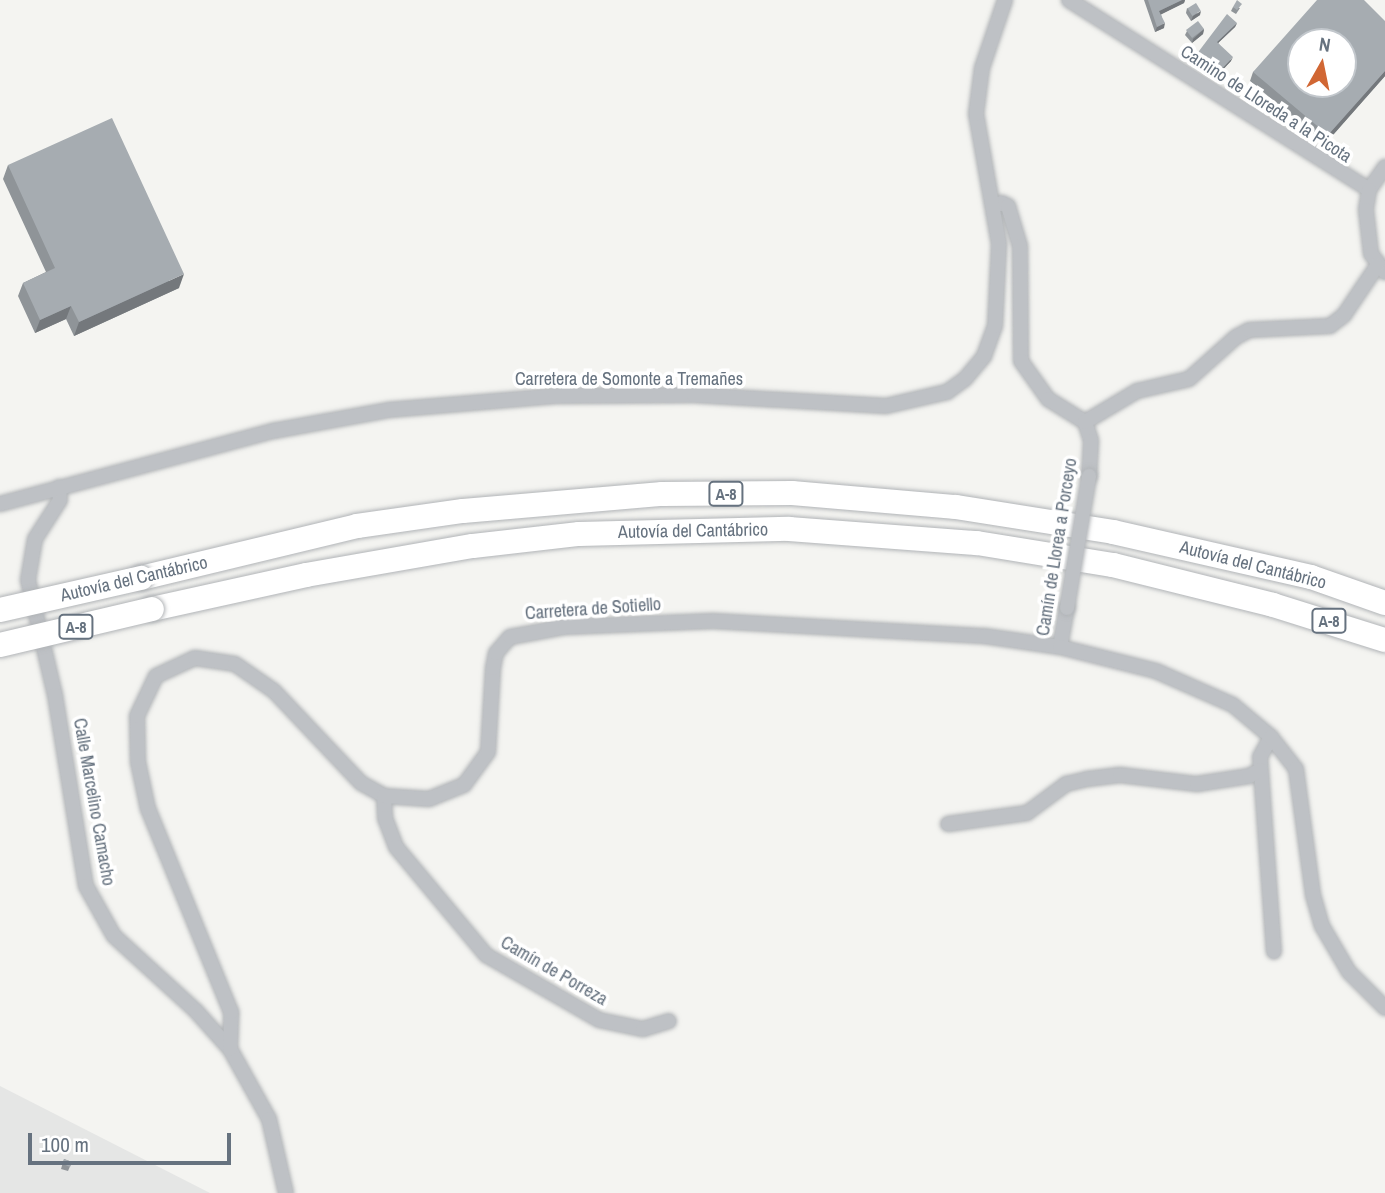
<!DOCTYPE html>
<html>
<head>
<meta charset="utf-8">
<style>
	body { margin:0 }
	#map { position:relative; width:1385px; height:1193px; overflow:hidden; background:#f4f4f1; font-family:"Archivo Narrow",sans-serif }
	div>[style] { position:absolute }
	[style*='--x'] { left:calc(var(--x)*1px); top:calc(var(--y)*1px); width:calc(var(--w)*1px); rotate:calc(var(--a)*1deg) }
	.built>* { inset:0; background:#e5e6e5 }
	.roads { filter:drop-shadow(0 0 2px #b1b4b7) drop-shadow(0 0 2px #b1b4b7) }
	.street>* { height:14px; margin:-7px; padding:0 7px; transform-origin:7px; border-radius:7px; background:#bec1c5 }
	.highway>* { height:24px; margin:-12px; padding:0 12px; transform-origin:12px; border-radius:12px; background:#fff }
	.bridges { filter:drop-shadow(0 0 2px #b1b4b7) drop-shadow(0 0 2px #b1b4b7) }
	.street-bridge>* { height:14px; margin:-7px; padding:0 7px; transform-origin:7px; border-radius:7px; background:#bec1c5 }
	.highway-bridge>* { height:24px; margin:-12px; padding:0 12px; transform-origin:12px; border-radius:12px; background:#fff }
	.wall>* { inset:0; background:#8f9498 }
	.shaded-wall>* { inset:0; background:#74787c }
	.building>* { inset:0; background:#a6acb1; transform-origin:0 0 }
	span { translate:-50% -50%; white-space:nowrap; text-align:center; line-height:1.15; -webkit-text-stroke:7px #fff; paint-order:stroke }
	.shield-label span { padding:2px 5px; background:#fff; border:2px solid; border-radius:5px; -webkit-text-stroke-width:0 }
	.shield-label { font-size:16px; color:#66727f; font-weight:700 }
	.street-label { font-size:18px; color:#66727f }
	.north { position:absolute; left:1287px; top:28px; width:70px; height:70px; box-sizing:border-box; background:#fff; border:2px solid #c2c7cc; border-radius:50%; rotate:9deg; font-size:19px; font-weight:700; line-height:28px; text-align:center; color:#66727f }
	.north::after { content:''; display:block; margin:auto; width:24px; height:32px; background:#d16734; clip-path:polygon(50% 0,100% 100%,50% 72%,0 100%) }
	.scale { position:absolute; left:28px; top:1133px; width:203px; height:32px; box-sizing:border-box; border:4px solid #66727f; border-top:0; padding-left:9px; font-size:21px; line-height:24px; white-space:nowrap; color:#66727f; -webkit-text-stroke:5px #fff; paint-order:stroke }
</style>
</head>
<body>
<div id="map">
	<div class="built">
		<div style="clip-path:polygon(0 1086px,210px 1193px,0 1193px)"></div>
	</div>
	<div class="roads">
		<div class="street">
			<div style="--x:1069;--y:0;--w:355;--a:32.3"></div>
			<div style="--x:1385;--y:167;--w:28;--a:125"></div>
			<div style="--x:1369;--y:190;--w:20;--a:99"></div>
			<div style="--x:1366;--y:210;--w:44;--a:83.5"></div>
			<div style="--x:1371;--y:254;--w:23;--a:52"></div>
			<div style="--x:993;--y:206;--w:9;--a:-18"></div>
			<div style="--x:1002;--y:203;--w:7;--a:27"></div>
			<div style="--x:1008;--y:206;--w:42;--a:73.3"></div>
			<div style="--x:1020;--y:246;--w:115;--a:89.5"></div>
			<div style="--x:1021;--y:361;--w:47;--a:54.6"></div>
			<div style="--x:1048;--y:399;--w:44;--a:31.9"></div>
			<div style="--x:1085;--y:422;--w:20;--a:72"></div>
			<div style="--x:1091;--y:441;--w:35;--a:93"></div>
			<div style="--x:1085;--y:422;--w:61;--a:-30.8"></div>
			<div style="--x:1137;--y:391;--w:53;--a:-13"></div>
			<div style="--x:1189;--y:379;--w:63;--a:-41.8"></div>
			<div style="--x:1236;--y:337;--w:15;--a:-28"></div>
			<div style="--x:1249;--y:330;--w:81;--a:-2.8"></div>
			<div style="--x:1330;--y:326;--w:18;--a:-38"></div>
			<div style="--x:1344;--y:315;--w:59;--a:-56"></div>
			<div style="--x:59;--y:487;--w:13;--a:86"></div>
			<div style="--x:60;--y:500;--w:46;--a:122.7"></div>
			<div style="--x:35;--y:539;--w:42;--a:99.7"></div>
			<div style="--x:28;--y:580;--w:118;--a:76.8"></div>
			<div style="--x:55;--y:695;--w:193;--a:80.8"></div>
			<div style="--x:86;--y:886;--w:57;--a:60.8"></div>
			<div style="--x:114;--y:936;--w:111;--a:42.4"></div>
			<div style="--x:196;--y:1011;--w:51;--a:48.2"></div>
			<div style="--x:230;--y:1049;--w:80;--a:60.9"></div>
			<div style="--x:269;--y:1119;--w:76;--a:77.1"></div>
			<div style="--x:0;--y:504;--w:283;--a:-15"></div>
			<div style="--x:273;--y:431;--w:117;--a:-10.3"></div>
			<div style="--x:388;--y:410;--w:168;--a:-4.8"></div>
			<div style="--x:555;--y:396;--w:139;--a:-0.4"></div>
			<div style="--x:694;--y:395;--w:192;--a:3.3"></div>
			<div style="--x:886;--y:406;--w:63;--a:-12.9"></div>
			<div style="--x:947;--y:392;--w:22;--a:-36"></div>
			<div style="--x:965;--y:379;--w:30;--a:-50"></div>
			<div style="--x:984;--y:356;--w:32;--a:-70"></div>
			<div style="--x:995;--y:326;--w:82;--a:-87.2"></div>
			<div style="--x:999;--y:244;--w:132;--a:-100"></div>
			<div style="--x:976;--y:114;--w:46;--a:-82.6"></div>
			<div style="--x:982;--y:68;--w:72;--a:-71.3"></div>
			<div style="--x:1060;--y:647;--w:40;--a:-80"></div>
			<div style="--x:1271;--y:737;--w:23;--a:119"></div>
			<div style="--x:1260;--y:757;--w:195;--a:85.9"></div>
			<div style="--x:384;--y:796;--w:22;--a:87"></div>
			<div style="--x:385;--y:818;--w:31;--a:69"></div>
			<div style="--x:396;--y:847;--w:141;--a:50.2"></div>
			<div style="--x:486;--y:955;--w:130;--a:29.9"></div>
			<div style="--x:599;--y:1020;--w:45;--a:11.6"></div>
			<div style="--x:643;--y:1029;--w:27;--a:-17"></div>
			<div style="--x:948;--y:824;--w:80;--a:-7.9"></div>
			<div style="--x:1027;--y:813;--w:49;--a:-36.6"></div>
			<div style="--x:1066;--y:784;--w:22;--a:-13"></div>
			<div style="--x:1087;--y:779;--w:33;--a:-7"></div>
			<div style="--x:1120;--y:775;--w:78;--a:6.7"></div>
			<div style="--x:1197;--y:784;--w:53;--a:-8.7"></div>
			<div style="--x:1249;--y:776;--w:13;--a:-27"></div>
			<div style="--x:230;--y:1049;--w:37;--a:-88"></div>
			<div style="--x:231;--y:1012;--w:219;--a:-112.2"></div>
			<div style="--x:148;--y:809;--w:48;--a:-102"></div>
			<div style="--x:138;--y:762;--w:46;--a:-91.2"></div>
			<div style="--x:137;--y:716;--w:44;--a:-64.6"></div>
			<div style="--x:156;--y:676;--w:43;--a:-24.8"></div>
			<div style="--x:195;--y:658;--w:40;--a:8.5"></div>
			<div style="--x:235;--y:664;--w:47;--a:34.7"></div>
			<div style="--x:274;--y:691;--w:127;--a:46.6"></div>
			<div style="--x:361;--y:783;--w:26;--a:29"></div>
			<div style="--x:384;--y:796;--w:45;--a:3.8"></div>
			<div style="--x:429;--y:799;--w:38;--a:-22"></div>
			<div style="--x:464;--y:785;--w:41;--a:-54"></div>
			<div style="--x:488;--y:752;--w:84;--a:-86.6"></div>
			<div style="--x:493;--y:668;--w:15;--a:-79"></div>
			<div style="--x:496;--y:653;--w:21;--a:-49"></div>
			<div style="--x:510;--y:637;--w:56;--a:-10.3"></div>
			<div style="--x:565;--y:627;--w:148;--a:-2.3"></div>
			<div style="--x:713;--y:621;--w:271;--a:3.2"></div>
			<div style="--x:984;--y:636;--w:77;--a:8.2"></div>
			<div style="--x:1060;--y:647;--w:99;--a:14"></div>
			<div style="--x:1156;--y:671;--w:84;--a:23.8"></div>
			<div style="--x:1233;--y:705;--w:50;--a:40.1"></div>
			<div style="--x:1271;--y:737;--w:41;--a:52"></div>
			<div style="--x:1296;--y:769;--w:127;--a:82.3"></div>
			<div style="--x:1313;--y:895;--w:32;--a:74"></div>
			<div style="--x:1322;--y:926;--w:53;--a:59.6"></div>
			<div style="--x:1349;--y:972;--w:51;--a:45"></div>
		</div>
		<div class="highway">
			<div style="--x:141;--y:578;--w:222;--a:-13.5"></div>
			<div style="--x:357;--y:526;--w:107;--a:-8.1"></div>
			<div style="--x:463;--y:511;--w:200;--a:-4.9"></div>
			<div style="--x:662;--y:494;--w:130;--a:-0.4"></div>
			<div style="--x:792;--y:493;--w:165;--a:4.9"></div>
			<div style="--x:956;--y:507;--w:159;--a:9"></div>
			<div style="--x:1113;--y:532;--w:203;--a:12.8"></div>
			<div style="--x:1311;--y:577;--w:78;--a:19.4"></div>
			<div style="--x:152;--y:609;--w:158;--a:-12.4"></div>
			<div style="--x:306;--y:575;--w:169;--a:-9.9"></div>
			<div style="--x:473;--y:546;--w:107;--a:-6.5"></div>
			<div style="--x:579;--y:534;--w:210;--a:-1.4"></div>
			<div style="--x:789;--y:529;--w:189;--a:4.3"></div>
			<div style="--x:977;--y:543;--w:138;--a:9.2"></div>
			<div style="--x:1113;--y:565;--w:165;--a:14"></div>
			<div style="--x:1273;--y:605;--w:117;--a:17.4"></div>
		</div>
	</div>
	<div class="bridges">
		<div class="street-bridge">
			<div style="--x:1067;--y:608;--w:134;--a:-80.5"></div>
		</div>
		<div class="highway-bridge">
			<div style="--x:0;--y:610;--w:145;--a:-12.8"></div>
			<div style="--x:0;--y:645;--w:156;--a:-13.3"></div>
		</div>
	</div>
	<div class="wall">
		<div style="clip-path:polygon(1144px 0,1185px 0,1184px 3px,1161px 14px,1164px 28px,1155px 32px)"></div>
		<div style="clip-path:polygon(1233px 7px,1240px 8px,1236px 14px,1231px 11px)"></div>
		<div style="clip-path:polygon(1187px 8px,1200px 15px,1191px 21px,1186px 13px)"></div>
		<div style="clip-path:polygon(1385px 21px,1385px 76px,1325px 144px,1250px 81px,1253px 72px)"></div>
		<div style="clip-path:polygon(1237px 23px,1235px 27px,1218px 43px,1231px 61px,1215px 78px,1194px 59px,1196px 55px)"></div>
		<div style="clip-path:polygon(1204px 29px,1203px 34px,1192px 43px,1185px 35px,1187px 31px)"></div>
		<div style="clip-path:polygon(8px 165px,179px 288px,74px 336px,66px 319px,35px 333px,18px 296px,23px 283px,46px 272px,3px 179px)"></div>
		<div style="clip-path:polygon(64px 1159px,72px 1162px,68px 1171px,61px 1169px)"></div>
	</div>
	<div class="shaded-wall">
		<div style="clip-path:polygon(1182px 0,1185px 0,1184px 3px,1158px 16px,1159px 11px)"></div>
		<div style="clip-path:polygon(1201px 11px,1200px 15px,1191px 21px,1193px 16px)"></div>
		<div style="clip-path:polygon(1165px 23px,1164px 28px,1155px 32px,1157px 27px)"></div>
		<div style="clip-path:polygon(1237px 23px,1235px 27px,1215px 46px,1217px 42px)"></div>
		<div style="clip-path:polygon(1204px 29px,1203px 34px,1192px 43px,1193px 39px)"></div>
		<div style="clip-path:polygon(1233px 57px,1231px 61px,1215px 78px,1217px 74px)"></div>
		<div style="clip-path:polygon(1385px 71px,1385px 76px,1325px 144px,1328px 135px)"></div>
		<div style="clip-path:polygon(184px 274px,179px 288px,74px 336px,79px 322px)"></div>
		<div style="clip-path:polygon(71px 306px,66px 319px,35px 333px,40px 320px)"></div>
	</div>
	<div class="building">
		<div style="clip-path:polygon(1148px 0,1182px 0,1159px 11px,1165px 23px,1157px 27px)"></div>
		<div style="clip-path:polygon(1237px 0,1242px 4px,1237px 10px,1233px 7px)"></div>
		<div style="clip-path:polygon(evenodd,1317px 0,1364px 0,1385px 21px,1385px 71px,1328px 135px,1253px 72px,1317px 0,1301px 42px,1343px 42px,1343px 84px,1301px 84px,1301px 42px)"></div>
		<div style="left:1196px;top:3px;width:9px;height:10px;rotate:58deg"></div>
		<div style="clip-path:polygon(1227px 14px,1237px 23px,1217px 42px,1233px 57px,1217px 74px,1196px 55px)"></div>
		<div style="left:1198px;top:21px;width:10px;height:15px;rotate:53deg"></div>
		<div style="clip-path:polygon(112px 118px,184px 274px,79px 322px,71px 306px,40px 320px,23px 283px,55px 268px,8px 165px)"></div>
		<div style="clip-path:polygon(64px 1159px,72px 1162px,70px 1167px,63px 1164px)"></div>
	</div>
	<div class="shield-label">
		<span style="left:726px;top:494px">A-8</span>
		<span style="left:1329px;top:621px">A-8</span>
		<span style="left:76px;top:627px">A-8</span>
	</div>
	<div class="street-label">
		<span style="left:1266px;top:104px;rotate:33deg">Camino de Lloreda a la Picota</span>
		<span style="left:629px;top:379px">Carretera de Somonte a Tremañes</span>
		<span style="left:693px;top:531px;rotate:-1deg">Autovía del Cantábrico</span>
		<span style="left:1057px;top:547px;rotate:-81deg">Camín de Llorea a Porceyo</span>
		<span style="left:1253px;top:565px;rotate:14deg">Autovía del Cantábrico</span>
		<span style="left:134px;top:579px;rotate:-13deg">Autovía del Cantábrico</span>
		<span style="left:593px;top:609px;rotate:-4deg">Carretera de Sotiello</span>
		<span style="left:94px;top:802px;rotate:80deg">Calle Marcelino Camacho</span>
		<span style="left:554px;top:971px;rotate:30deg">Camín de Porreza</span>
	</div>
	<div class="north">N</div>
	<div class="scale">100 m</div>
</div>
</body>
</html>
